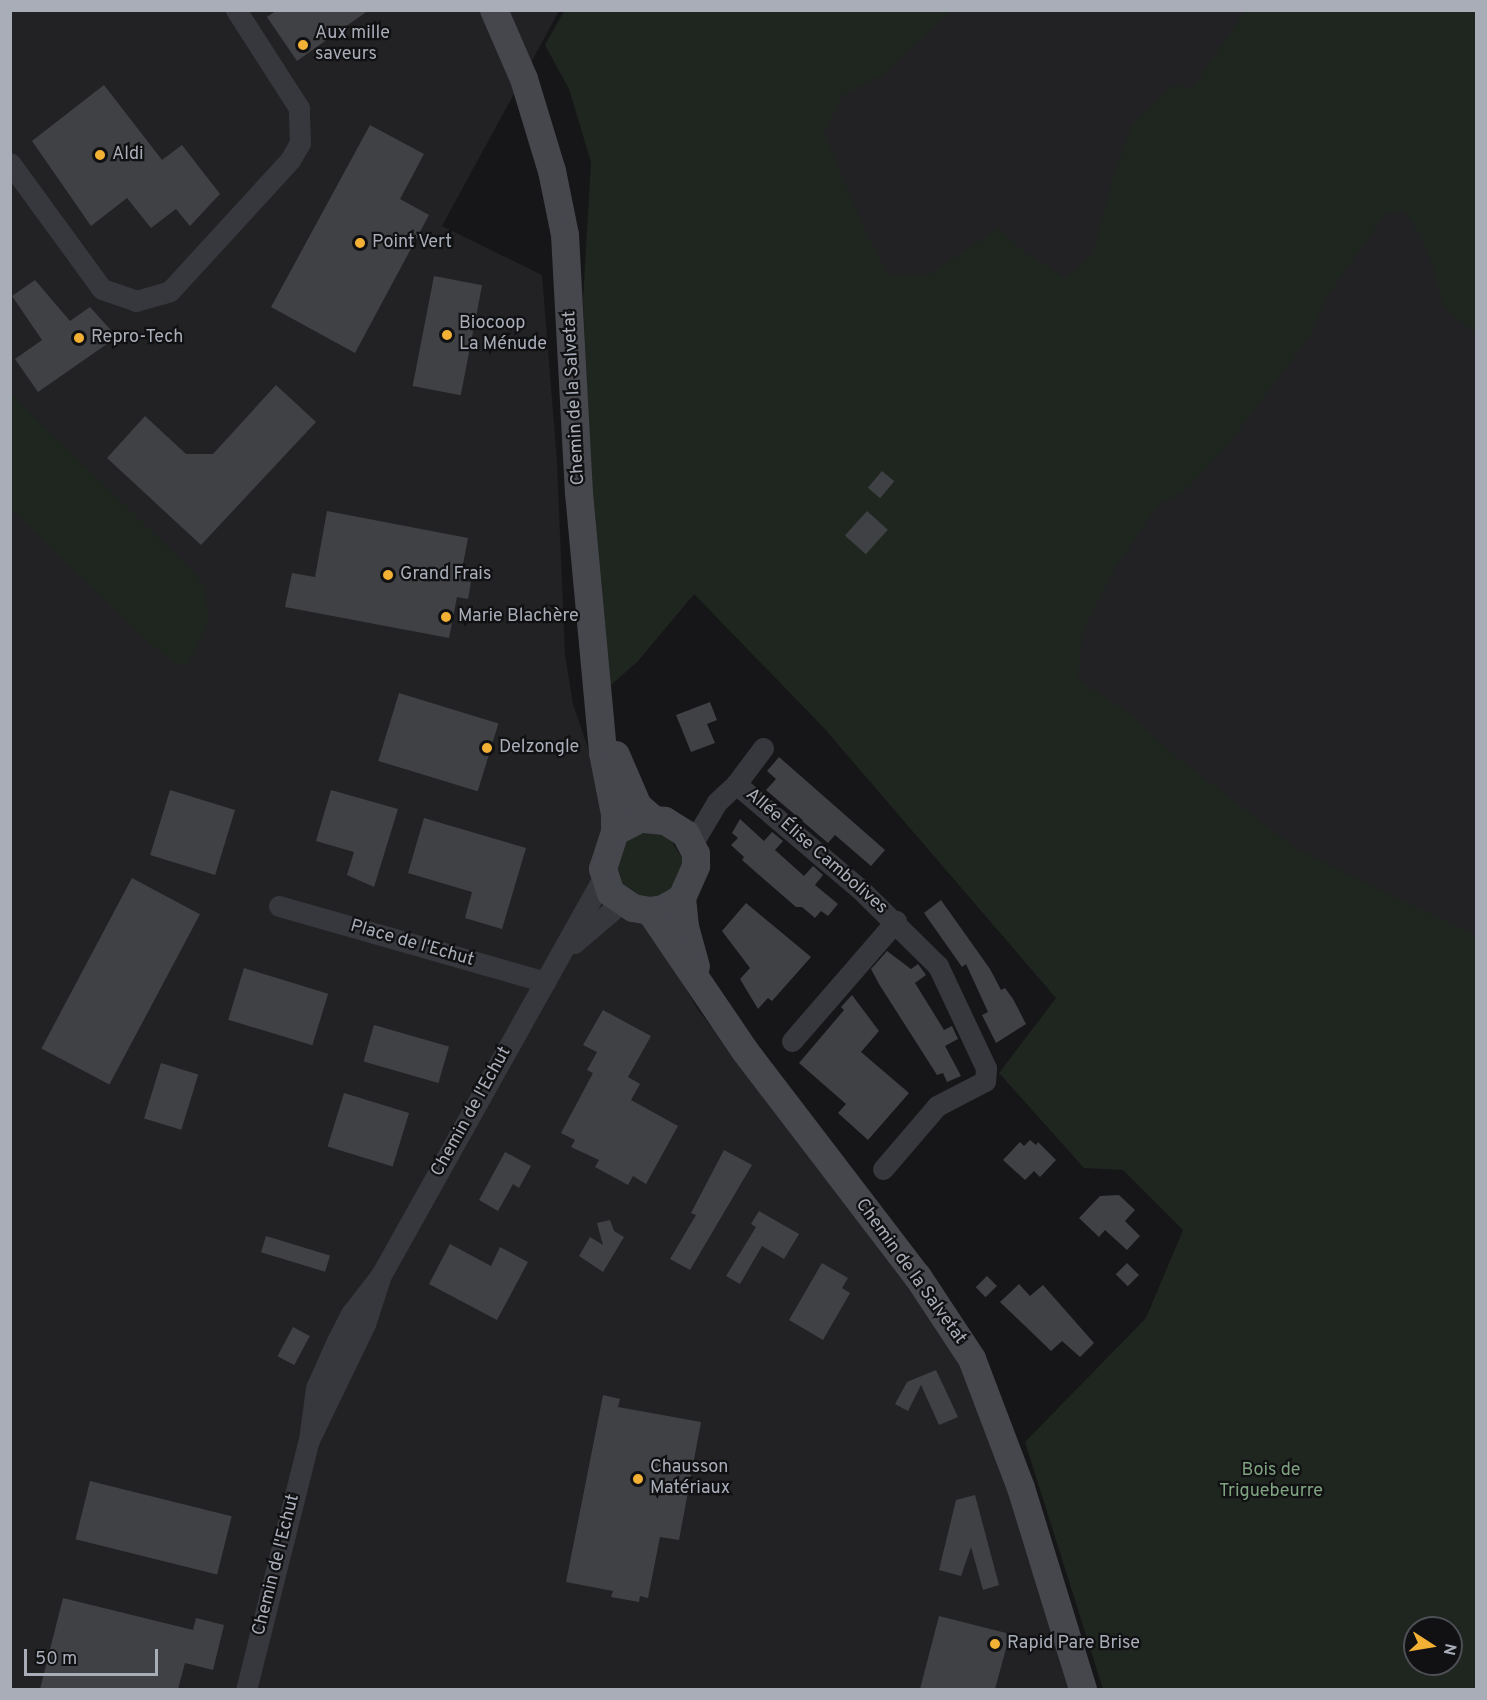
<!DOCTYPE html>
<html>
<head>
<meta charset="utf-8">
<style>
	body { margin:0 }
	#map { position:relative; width:1487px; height:1700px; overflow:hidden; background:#161618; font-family:Overpass,sans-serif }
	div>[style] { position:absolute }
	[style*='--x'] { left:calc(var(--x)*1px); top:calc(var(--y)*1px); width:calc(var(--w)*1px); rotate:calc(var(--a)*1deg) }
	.built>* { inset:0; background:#222225 }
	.green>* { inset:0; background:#1e261f }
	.building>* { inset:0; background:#404145; transform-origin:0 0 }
	.street>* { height:21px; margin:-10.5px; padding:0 10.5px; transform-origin:10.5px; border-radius:10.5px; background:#37383d }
	.secondary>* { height:28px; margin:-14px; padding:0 14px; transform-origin:14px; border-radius:14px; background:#45474d }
	.dots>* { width:16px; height:16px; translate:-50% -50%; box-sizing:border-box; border:3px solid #111113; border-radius:50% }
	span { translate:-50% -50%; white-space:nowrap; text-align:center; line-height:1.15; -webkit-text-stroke:4.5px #111113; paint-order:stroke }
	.poi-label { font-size:18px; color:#a8adb8 }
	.left { translate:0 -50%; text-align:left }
	.street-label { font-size:18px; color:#a8adb8 }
	.park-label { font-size:18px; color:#7fa381 }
	.frame { position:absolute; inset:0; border:12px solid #a8adb8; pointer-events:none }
	.north { position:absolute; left:1403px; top:1616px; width:60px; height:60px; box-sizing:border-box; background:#111113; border:2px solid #4d4f55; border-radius:50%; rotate:102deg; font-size:16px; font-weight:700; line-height:24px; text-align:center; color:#a8adb8 }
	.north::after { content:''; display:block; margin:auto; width:21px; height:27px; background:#f2b134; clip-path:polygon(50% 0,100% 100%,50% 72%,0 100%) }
	.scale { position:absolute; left:24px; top:1649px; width:134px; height:27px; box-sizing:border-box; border:3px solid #a8adb8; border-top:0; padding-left:8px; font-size:18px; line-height:21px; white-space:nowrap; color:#a8adb8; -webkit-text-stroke:4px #111113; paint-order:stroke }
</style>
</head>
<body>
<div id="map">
	<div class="built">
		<div style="clip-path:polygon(11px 11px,559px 11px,442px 226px,542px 275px,557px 462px,565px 655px,573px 704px,647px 922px,698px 1010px,894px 1254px,964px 1366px,1000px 1456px,1068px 1689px,11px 1690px)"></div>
		<div style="clip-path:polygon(679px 11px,1476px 11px,1476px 1089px,1293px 1033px,876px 378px,637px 662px,617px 535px)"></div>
	</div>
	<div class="green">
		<div style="clip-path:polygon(evenodd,564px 11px,951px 11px,881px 76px,842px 96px,824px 133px,867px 235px,889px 275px,927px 276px,999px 228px,1024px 252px,1066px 278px,1092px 256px,1114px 175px,1133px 123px,1174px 85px,1193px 88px,1245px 11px,1476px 11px,1476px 334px,1443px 307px,1433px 266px,1419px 233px,1404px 212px,1385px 214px,1325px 300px,1311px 335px,1224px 450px,1184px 492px,1158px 505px,1114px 570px,1082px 633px,1078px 680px,1130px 714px,1179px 759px,1297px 849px,1476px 936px,1476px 1689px,1103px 1689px,1025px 1442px,1146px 1318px,1183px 1230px,1123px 1170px,1084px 1168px,999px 1073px,1056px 998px,823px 727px,694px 594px,637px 662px,610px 686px,593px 520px,583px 300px,591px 162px,569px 89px,545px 45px,564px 11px,1415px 1628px,1451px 1628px,1451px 1664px,1415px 1664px,1415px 1628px)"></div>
		<div style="clip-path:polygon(11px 393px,195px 574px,205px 588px,209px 622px,188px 664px,176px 665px,145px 639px,11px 509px)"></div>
		<div style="clip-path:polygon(653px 831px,669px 837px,687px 866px,664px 899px,633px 897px,618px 880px,617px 855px,631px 837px)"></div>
	</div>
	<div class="building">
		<div style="clip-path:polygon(277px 10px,369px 10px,297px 61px,267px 17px)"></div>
		<div style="clip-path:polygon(104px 85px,162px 160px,182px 145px,220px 194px,190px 226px,176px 209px,151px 228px,127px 198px,91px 226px,32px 141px)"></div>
		<div style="clip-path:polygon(370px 125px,424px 154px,400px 199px,429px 215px,355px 353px,271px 307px)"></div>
		<div style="left:434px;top:276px;width:49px;height:112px;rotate:11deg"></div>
		<div style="clip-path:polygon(35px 280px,70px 321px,90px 307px,117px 337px,38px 392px,15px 359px,42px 340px,12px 296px)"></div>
		<div style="clip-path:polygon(276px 385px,316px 422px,201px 545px,107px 458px,145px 416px,186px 454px,213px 454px)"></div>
		<div style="left:882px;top:471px;width:16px;height:22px;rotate:40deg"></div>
		<div style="clip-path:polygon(327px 511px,468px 538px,460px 580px,471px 582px,468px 599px,457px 597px,449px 638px,285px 607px,292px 573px,315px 577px)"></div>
		<div style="left:867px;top:511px;width:28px;height:33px;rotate:42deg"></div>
		<div style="left:399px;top:693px;width:104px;height:71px;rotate:17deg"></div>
		<div style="clip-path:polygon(710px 702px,717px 720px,707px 724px,715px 743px,691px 752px,676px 715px)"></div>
		<div style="clip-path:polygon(779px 757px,885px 850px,871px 866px,835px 835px,828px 843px,766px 790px,776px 779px,767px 771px)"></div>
		<div style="left:170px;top:790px;width:68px;height:68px;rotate:17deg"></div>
		<div style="clip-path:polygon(331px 790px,398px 809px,374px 887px,347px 875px,354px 852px,316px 841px)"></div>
		<div style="clip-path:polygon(424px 818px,526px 848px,502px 929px,465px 918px,472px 892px,408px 873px)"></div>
		<div style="clip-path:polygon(740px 819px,764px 841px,772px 832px,783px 841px,775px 850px,804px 876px,813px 866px,823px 875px,815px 885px,838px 904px,828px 916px,821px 911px,815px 918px,802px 907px,796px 907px,742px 860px,744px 857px,731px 845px,738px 838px,732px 833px)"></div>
		<div style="left:132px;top:878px;width:77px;height:193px;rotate:28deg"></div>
		<div style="clip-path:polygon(941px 900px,990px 969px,1001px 990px,1005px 988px,1013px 999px,1026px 1024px,996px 1043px,982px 1015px,988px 1012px,966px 964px,962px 967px,924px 913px)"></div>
		<div style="clip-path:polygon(746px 903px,811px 957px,772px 1001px,768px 998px,758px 1009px,740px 979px,750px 968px,722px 931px)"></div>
		<div style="clip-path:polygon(887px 951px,911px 969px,918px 964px,926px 975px,915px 983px,944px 1030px,952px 1026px,958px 1039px,945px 1046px,961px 1076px,947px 1082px,943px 1073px,937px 1075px,879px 984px,871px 969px)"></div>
		<div style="left:244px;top:968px;width:88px;height:54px;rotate:17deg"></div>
		<div style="clip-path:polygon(852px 995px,879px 1031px,861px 1052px,909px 1093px,868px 1140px,838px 1113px,846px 1104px,799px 1063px,844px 1010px,841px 1007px)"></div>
		<div style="clip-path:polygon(603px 1010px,651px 1036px,628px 1077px,640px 1084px,631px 1100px,678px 1126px,646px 1184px,633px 1176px,628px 1185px,595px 1167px,599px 1160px,571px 1147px,575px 1140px,561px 1133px,593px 1073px,587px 1070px,597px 1052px,583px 1045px)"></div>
		<div style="left:374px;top:1025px;width:78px;height:38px;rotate:16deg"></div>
		<div style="left:161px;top:1063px;width:39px;height:58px;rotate:17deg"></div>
		<div style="left:344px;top:1093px;width:68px;height:56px;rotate:17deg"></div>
		<div style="clip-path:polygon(1030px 1140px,1036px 1145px,1038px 1142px,1056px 1160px,1040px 1177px,1034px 1171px,1025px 1180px,1003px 1160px,1020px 1142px,1024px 1146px)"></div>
		<div style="clip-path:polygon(724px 1150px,752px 1165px,690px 1270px,670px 1259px,696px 1215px,691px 1213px)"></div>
		<div style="clip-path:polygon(505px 1152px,531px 1166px,519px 1188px,513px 1184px,498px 1211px,479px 1200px)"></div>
		<div style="clip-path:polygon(1119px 1195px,1135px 1210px,1125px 1221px,1140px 1236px,1127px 1250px,1105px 1230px,1099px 1237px,1079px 1218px,1100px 1196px)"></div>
		<div style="clip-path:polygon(759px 1211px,799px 1234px,784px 1259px,762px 1246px,740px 1284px,726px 1276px,756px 1227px,751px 1224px)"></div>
		<div style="clip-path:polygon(610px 1220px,614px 1231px,624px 1237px,603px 1272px,579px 1256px,590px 1237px,603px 1245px,597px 1223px)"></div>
		<div style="left:266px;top:1236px;width:67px;height:17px;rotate:17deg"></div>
		<div style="clip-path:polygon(450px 1244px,491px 1266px,500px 1247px,528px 1262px,497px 1320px,429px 1284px)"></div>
		<div style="clip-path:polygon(822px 1263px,848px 1278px,842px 1288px,850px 1293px,823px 1340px,789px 1320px)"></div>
		<div style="left:1127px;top:1263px;width:17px;height:16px;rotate:45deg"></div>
		<div style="left:987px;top:1276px;width:14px;height:16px;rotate:45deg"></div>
		<div style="clip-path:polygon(1019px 1284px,1030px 1296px,1043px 1285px,1094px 1343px,1080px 1357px,1062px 1341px,1051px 1351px,1000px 1302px)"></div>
		<div style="left:293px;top:1327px;width:19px;height:33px;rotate:28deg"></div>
		<div style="clip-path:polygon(936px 1370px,958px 1417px,939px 1425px,921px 1385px,908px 1411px,895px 1404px,907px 1382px)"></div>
		<div style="clip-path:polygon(603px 1395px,620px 1399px,618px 1407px,701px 1422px,679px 1540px,660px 1537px,648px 1598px,640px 1596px,639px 1602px,611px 1597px,613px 1591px,566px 1582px)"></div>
		<div style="left:90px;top:1481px;width:146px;height:60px;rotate:14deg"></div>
		<div style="clip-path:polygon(975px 1495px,999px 1585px,983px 1590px,971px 1547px,961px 1576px,939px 1570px,956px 1500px)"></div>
		<div style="clip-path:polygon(63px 1598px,193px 1630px,196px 1618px,224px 1625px,213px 1670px,185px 1663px,178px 1689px,40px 1689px)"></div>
		<div style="clip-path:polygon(939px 1616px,1010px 1634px,995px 1689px,920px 1689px)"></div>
	</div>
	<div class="street">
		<div style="--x:10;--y:163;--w:156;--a:53.9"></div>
		<div style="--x:102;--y:289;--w:36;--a:19"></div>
		<div style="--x:136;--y:301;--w:35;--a:-16"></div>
		<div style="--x:170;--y:291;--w:178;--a:-47.5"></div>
		<div style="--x:290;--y:160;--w:20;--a:-60"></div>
		<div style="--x:300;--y:143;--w:35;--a:-92"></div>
		<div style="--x:299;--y:108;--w:117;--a:-122.7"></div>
		<div style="--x:736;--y:784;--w:45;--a:-53.1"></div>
		<div style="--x:692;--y:844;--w:49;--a:-59.2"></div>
		<div style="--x:717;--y:802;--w:26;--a:-43"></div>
		<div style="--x:736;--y:784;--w:162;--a:40.3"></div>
		<div style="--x:860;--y:889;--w:110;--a:44.6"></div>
		<div style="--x:938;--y:966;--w:113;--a:64.8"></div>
		<div style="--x:986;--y:1068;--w:13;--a:94"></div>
		<div style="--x:985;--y:1081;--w:54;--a:152.5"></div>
		<div style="--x:937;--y:1106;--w:83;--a:130.6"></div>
		<div style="--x:279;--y:906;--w:277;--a:15.9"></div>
		<div style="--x:574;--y:943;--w:62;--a:-40.4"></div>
		<div style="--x:792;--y:1041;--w:159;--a:-49.1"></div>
		<div style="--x:381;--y:1275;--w:52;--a:108.1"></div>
		<div style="--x:365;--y:1324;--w:129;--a:115.8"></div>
		<div style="--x:309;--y:1440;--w:52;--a:-82.3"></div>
		<div style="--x:316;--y:1388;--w:49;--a:-66"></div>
		<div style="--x:336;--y:1343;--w:33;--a:-63"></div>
		<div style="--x:351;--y:1314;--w:49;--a:-52.4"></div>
		<div style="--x:381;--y:1275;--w:457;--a:-60.8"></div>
		<div style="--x:246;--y:1690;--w:258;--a:-75.9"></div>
	</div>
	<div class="secondary">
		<div style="--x:494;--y:10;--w:75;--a:66.5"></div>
		<div style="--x:524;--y:79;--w:96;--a:73.1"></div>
		<div style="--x:552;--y:171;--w:65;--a:78.5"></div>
		<div style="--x:565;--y:235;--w:258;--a:86.9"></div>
		<div style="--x:579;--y:493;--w:261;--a:84.7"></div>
		<div style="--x:603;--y:753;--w:62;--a:78.9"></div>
		<div style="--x:615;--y:814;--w:18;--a:90"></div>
		<div style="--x:615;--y:832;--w:39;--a:108"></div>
		<div style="--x:603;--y:869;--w:25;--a:72"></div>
		<div style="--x:611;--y:893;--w:27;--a:34"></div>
		<div style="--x:633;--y:908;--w:17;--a:10"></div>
		<div style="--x:650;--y:911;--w:13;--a:-9"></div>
		<div style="--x:663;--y:909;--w:22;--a:-30"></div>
		<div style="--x:682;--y:898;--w:35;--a:-66"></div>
		<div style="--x:696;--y:866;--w:12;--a:-90"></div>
		<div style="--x:696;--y:854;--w:22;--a:-117"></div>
		<div style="--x:686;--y:834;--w:25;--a:-148"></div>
		<div style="--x:665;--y:821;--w:25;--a:-175"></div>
		<div style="--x:640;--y:819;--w:28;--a:153"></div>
		<div style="--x:616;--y:755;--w:56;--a:66.7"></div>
		<div style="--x:638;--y:806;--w:20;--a:41"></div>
		<div style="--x:682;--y:898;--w:29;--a:84"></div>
		<div style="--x:685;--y:927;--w:41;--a:74.6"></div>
		<div style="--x:650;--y:911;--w:169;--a:55.8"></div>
		<div style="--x:745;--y:1051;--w:285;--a:52.6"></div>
		<div style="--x:918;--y:1277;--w:98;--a:56.6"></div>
		<div style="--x:972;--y:1359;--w:138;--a:69.2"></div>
		<div style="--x:1021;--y:1488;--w:211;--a:72.9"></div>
	</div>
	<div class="dots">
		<div style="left:303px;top:45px;background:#f2b134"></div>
		<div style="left:100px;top:155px;background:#f2b134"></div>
		<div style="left:360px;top:243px;background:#f2b134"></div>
		<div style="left:447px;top:335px;background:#f2b134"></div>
		<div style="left:79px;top:338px;background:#f2b134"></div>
		<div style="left:388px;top:575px;background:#f2b134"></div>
		<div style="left:446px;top:617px;background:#f2b134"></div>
		<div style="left:487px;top:748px;background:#f2b134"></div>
		<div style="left:638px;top:1479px;background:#f2b134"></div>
		<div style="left:995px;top:1644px;background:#f2b134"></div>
	</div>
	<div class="poi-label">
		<span class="left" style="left:315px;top:45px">Aux mille<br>saveurs</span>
		<span class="left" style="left:112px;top:155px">Aldi</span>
		<span class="left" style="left:372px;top:243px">Point Vert</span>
		<span class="left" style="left:459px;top:335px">Biocoop<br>La Ménude</span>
		<span class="left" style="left:91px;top:338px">Repro-Tech</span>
		<span class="left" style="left:400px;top:575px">Grand Frais</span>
		<span class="left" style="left:458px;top:617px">Marie Blachère</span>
		<span class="left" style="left:499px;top:748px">Delzongle</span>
		<span class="left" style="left:650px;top:1479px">Chausson<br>Matériaux</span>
		<span class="left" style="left:1007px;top:1644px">Rapid Pare Brise</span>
	</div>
	<div class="street-label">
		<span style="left:575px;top:398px;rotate:-93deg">Chemin de la Salvetat</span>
		<span style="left:816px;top:852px;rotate:41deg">Allée Élise Cambolives</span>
		<span style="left:412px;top:944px;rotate:16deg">Place de l'Echut</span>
		<span style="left:472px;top:1112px;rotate:-61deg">Chemin de l'Echut</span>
		<span style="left:910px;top:1272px;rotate:54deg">Chemin de la Salvetat</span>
		<span style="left:277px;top:1565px;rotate:-76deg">Chemin de l'Echut</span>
	</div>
	<div class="park-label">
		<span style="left:1271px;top:1482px">Bois de<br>Triguebeurre</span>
	</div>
	<div class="frame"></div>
	<div class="north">N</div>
	<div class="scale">50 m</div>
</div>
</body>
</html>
